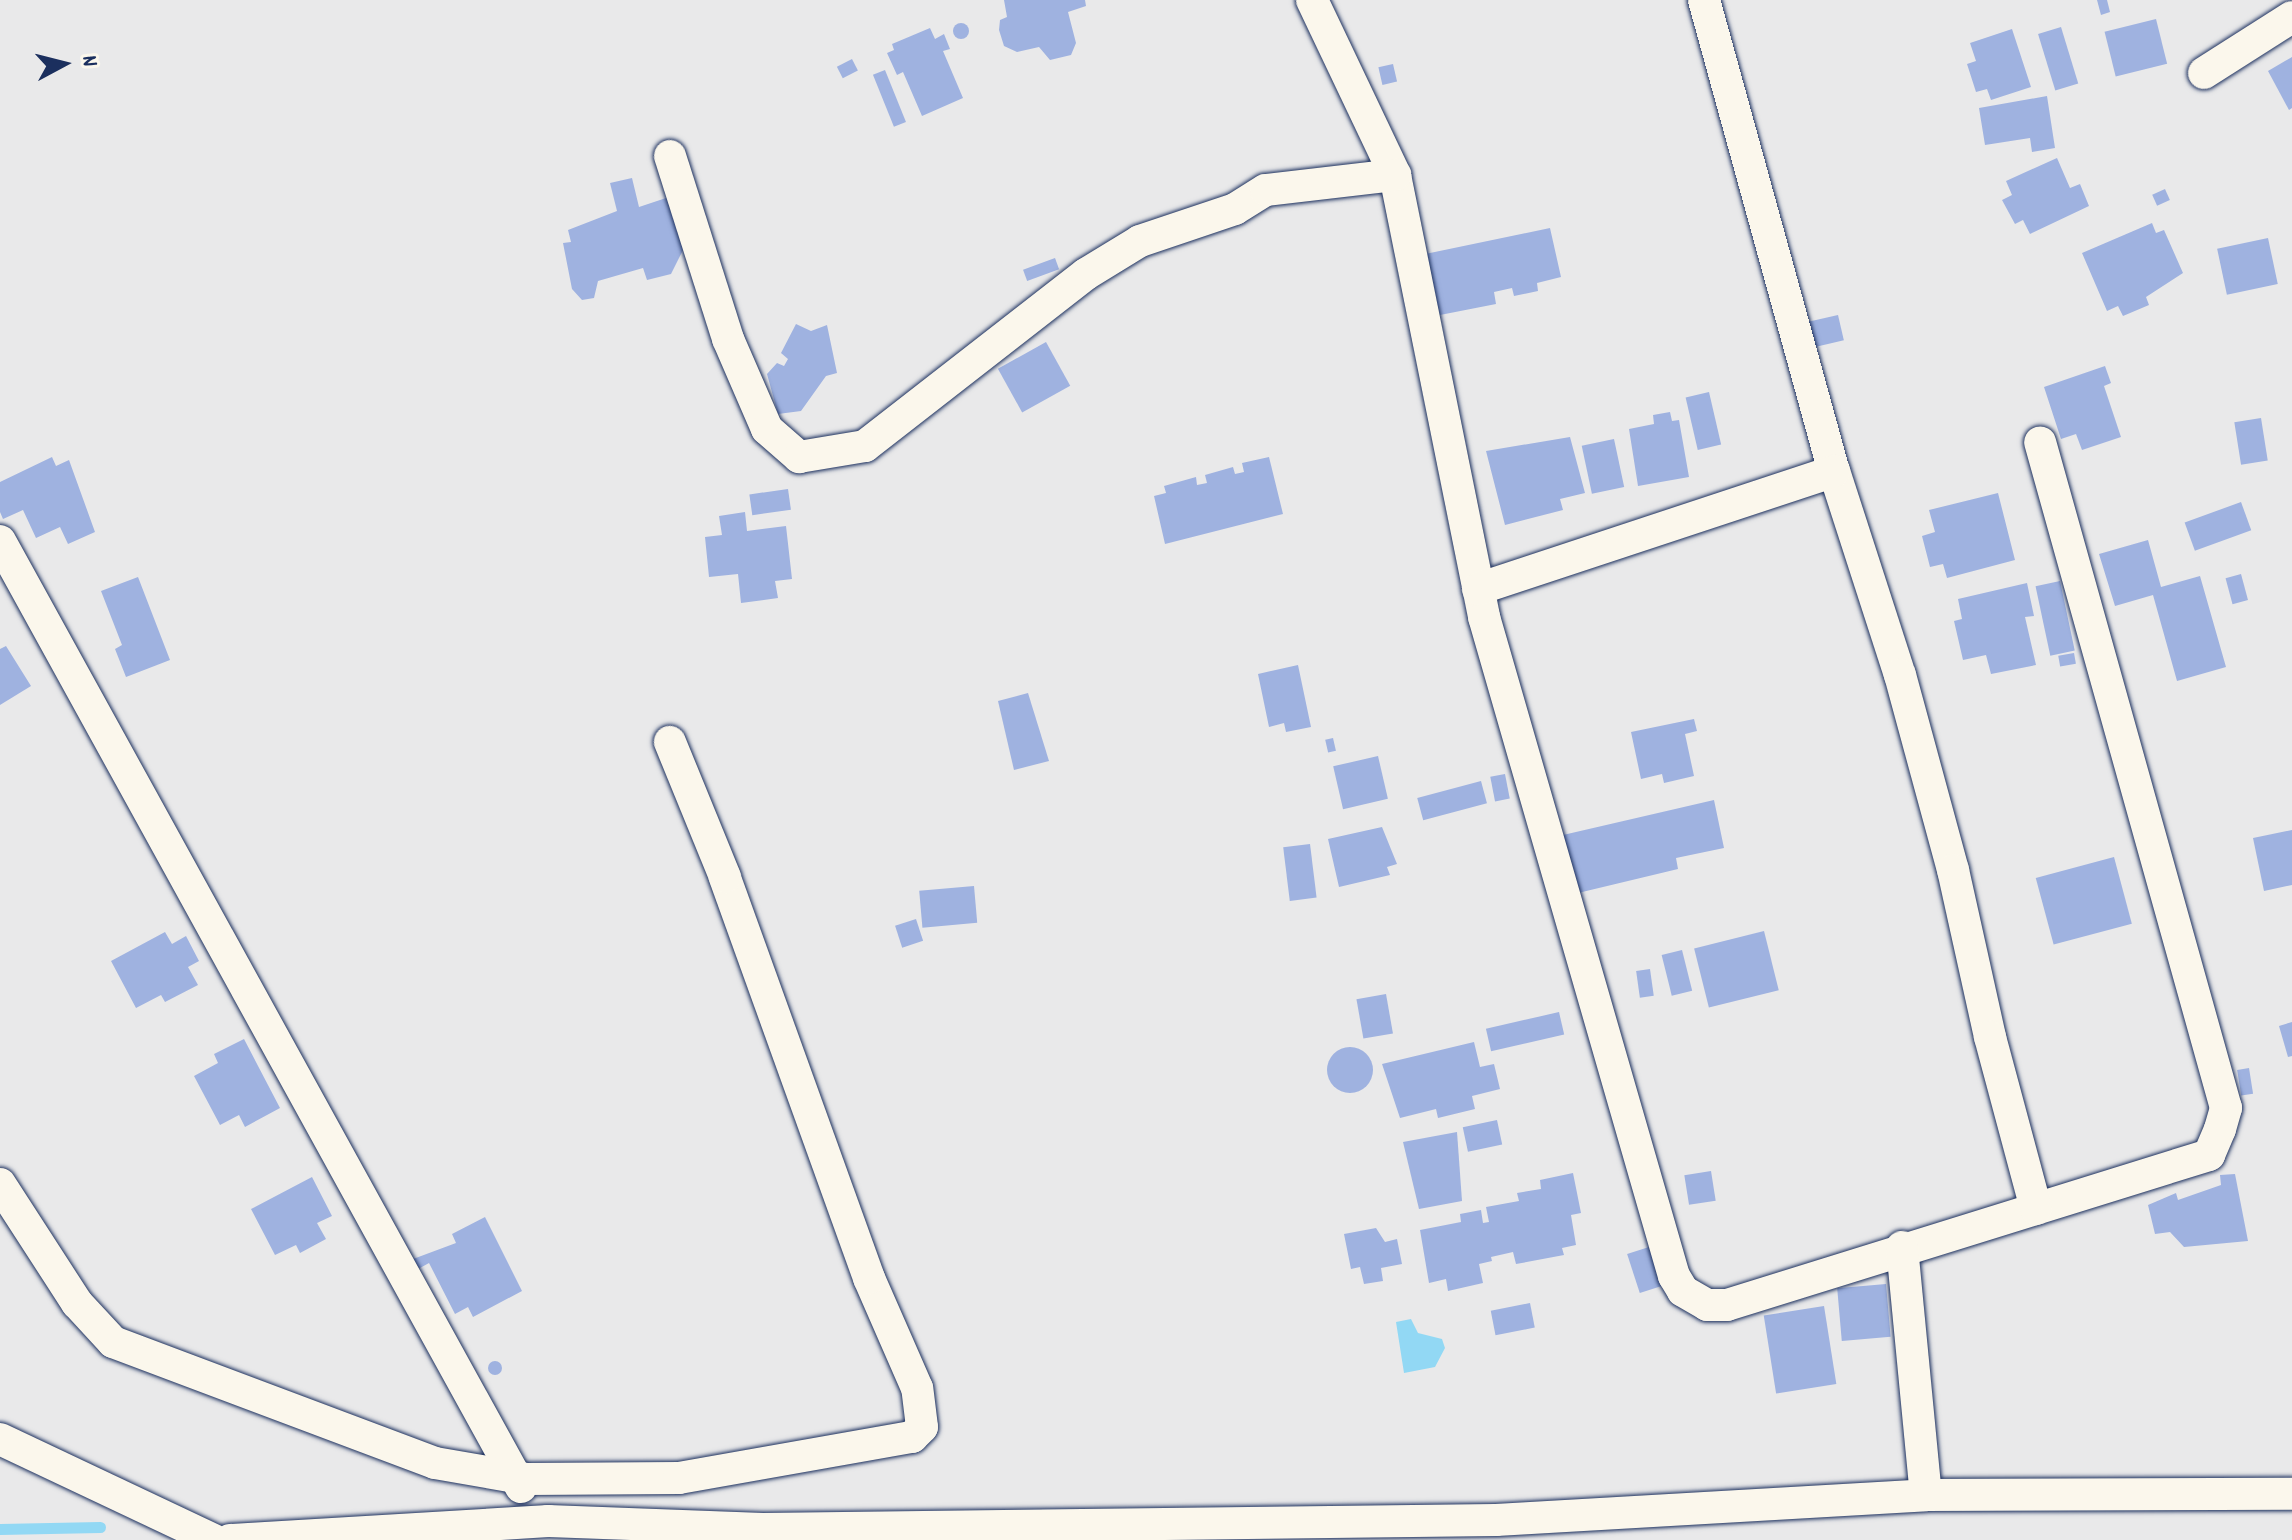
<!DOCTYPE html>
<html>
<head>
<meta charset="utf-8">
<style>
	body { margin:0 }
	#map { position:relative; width:2292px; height:1540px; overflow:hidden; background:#e9e9ea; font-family:Dekko,sans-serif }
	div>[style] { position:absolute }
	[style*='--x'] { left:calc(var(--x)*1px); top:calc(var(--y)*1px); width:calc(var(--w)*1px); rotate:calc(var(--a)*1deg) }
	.water>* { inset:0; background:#92d8f4 }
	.stream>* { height:11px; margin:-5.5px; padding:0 5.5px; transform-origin:5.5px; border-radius:5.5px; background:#92d8f4 }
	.building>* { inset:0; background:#9fb2e0; transform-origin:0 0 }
	.round { border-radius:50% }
	.roads { filter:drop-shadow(0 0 2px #1b2f5e) drop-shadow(0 0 2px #1b2f5e) }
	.street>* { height:32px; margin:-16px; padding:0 16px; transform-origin:16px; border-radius:16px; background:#fbf7ec }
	span { translate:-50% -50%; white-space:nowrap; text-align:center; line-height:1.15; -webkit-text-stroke:8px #fbf7ec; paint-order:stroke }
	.north { position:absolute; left:24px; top:24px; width:80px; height:80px; -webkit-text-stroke:6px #fbf7ec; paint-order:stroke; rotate:83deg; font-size:22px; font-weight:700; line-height:32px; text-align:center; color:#1b2f5e }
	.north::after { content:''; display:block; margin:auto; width:28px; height:36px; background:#1b2f5e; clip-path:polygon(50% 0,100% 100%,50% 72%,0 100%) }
</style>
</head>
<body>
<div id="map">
	<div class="water">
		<div style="clip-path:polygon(1411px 1319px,1418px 1333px,1442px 1339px,1445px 1348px,1435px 1367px,1404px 1373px,1396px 1322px)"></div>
	</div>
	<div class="stream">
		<div style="--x:0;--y:1529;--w:100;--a:-1.1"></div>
	</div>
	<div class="building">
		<div style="clip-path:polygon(1004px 0,1085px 0,1086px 6px,1068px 12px,1076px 43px,1071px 55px,1050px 60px,1039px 47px,1017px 52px,1004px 46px,999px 30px,1000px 20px,1007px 17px)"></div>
		<div style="clip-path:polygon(2097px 0,2107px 0,2110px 12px,2101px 15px)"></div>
		<div style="left:2156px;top:19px;width:46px;height:53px;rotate:76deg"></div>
		<div class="round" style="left:953px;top:23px;width:16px;height:16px"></div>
		<div style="left:2061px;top:27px;width:59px;height:24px;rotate:73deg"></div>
		<div style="clip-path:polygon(930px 28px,935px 39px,944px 34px,950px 49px,943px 51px,963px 98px,922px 116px,903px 72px,897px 75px,887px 53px,894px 50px,892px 44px)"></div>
		<div style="clip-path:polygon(2012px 29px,2031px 87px,1991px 100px,1987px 89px,1976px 92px,1967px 64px,1976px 61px,1970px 43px)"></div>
		<div style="clip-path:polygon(2292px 57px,2292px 108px,2289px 110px,2268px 71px)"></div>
		<div style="left:852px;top:59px;width:13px;height:17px;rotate:63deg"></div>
		<div style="left:1393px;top:64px;width:18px;height:15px;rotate:77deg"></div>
		<div style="left:885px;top:70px;width:56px;height:13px;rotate:68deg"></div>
		<div style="clip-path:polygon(2047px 96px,2055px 148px,2032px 152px,2030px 138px,1985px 145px,1979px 108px)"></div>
		<div style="clip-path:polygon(2057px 158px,2070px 188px,2080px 184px,2089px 206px,2030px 234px,2023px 220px,2015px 224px,2002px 200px,2012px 195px,2006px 181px)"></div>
		<div style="clip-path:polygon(632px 178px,639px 207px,672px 196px,683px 250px,671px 274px,647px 280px,643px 268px,598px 281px,594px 298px,582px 300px,572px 289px,563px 243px,571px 242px,568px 230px,617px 211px,610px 183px)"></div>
		<div style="left:2165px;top:189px;width:12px;height:14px;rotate:66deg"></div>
		<div style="clip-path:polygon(2152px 223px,2156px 233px,2164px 230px,2183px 273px,2146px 297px,2149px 305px,2123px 316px,2118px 306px,2107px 311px,2082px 253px)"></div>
		<div style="clip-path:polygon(1550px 228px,1561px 277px,1537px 283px,1538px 291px,1514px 296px,1512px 288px,1494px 292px,1496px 304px,1440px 315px,1438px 307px,1417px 312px,1406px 258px)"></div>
		<div style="left:2268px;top:238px;width:47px;height:52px;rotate:78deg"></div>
		<div style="left:1055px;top:258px;width:12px;height:34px;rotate:70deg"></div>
		<div style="left:1838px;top:315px;width:26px;height:35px;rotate:77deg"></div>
		<div style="clip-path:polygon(796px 324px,811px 331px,827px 325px,837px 373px,826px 376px,801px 411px,778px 414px,767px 374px,777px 363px,784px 366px,788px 359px,781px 353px)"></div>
		<div style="left:1046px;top:342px;width:50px;height:55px;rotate:61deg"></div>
		<div style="clip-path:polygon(2105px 366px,2111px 383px,2104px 386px,2121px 437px,2082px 450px,2076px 434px,2061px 439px,2044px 387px)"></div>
		<div style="left:1709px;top:392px;width:54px;height:24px;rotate:77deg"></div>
		<div style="clip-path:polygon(1670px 412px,1672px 421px,1679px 420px,1689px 477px,1638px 486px,1629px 429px,1654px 424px,1653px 415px)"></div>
		<div style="left:2261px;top:418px;width:43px;height:27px;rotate:81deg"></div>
		<div style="clip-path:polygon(1570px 437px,1585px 493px,1560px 499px,1563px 510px,1505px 525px,1486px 451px)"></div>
		<div style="left:1614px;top:439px;width:49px;height:33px;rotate:78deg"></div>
		<div style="clip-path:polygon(52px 457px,56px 466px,69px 460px,95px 532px,68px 544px,60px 527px,36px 538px,23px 510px,3px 519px,0 512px,0 482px)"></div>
		<div style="clip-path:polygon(1269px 457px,1283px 514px,1165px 544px,1154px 496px,1166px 493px,1164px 486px,1196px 477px,1197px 485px,1207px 483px,1205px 475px,1233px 467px,1235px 474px,1244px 472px,1242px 463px)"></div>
		<div style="left:788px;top:489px;width:21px;height:39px;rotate:82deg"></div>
		<div style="clip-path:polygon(1998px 493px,2015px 560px,1947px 578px,1943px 564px,1930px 567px,1922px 536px,1935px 532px,1929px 510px)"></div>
		<div style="left:2241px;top:502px;width:30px;height:60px;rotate:70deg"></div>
		<div style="clip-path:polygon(745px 512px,747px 531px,786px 526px,792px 579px,775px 581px,778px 598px,741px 603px,738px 574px,709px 577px,705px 537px,722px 535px,719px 516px)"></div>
		<div style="clip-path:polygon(2148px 540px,2161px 587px,2200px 576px,2226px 667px,2177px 681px,2153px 595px,2115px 606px,2099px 554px)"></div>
		<div style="left:2241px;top:574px;width:27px;height:16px;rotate:75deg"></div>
		<div style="clip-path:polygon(138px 577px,170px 660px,126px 677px,115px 649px,122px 645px,101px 591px)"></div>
		<div style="left:2060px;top:581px;width:71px;height:25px;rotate:78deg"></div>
		<div style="clip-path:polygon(2027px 583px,2034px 616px,2025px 617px,2036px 665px,1991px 674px,1986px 655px,1963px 660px,1954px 621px,1962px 619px,1958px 599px)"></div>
		<div style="clip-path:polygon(6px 646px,31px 686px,0 705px,0 649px)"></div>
		<div style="left:2074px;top:653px;width:11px;height:16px;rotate:80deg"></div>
		<div style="clip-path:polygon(1298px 665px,1311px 727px,1286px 732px,1284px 723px,1269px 727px,1258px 674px)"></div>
		<div style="clip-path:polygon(1028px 693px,1049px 761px,1014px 770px,998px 701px)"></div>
		<div style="clip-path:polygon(1694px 719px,1697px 731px,1685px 734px,1694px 776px,1664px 783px,1662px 774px,1641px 779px,1631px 732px)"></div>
		<div style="left:1333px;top:738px;width:13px;height:8px;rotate:77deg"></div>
		<div style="left:1378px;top:756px;width:44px;height:46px;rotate:77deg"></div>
		<div style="left:1505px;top:774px;width:25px;height:15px;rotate:79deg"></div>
		<div style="left:1481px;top:781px;width:23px;height:66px;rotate:75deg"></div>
		<div style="clip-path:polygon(1714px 800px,1724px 848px,1676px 858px,1678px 869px,1578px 893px,1563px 835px)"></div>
		<div style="clip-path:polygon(1382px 827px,1397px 864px,1387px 867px,1390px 875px,1339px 887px,1328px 839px)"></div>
		<div style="clip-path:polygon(2292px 830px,2292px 885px,2264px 891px,2253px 838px)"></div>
		<div style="left:1310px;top:844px;width:54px;height:27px;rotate:83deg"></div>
		<div style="left:2114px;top:857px;width:69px;height:81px;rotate:75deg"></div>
		<div style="left:974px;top:886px;width:37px;height:55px;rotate:85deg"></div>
		<div style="left:916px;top:919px;width:23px;height:22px;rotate:72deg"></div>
		<div style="left:1764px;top:931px;width:61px;height:72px;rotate:76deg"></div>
		<div style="clip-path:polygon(165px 932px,172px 944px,186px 936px,199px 961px,188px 967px,198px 985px,165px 1002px,161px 995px,136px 1008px,111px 961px)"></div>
		<div style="left:1682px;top:950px;width:42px;height:21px;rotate:76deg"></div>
		<div style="left:1650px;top:969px;width:27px;height:14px;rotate:82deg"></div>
		<div style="left:1386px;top:994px;width:40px;height:30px;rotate:80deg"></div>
		<div style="left:1559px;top:1012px;width:23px;height:75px;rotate:77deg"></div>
		<div style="clip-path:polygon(2292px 1022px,2292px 1056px,2288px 1057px,2279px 1026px)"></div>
		<div style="clip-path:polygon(244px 1039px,280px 1108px,245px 1127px,239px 1115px,220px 1125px,194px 1076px,218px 1063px,214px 1054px)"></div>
		<div style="clip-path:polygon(1474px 1042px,1480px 1067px,1494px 1064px,1500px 1089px,1472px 1096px,1475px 1109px,1438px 1118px,1436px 1109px,1400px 1118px,1382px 1064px)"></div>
		<div class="round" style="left:1327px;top:1047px;width:46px;height:46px"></div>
		<div style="left:2249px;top:1068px;width:26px;height:12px;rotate:81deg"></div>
		<div style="left:1497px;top:1120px;width:25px;height:35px;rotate:78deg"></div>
		<div style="clip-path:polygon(1457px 1132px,1462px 1201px,1419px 1209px,1403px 1142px)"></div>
		<div style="left:1711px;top:1171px;width:30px;height:27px;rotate:81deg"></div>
		<div style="clip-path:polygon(1573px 1173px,1581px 1213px,1571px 1215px,1576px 1245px,1562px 1248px,1564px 1255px,1516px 1264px,1513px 1252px,1491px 1257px,1492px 1261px,1479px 1264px,1483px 1283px,1448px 1291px,1446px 1279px,1429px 1283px,1420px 1230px,1461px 1222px,1460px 1214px,1481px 1210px,1483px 1223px,1489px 1222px,1486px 1207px,1519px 1201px,1517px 1193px,1541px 1189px,1540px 1180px)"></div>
		<div style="clip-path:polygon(2235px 1174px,2248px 1241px,2184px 1247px,2170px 1232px,2155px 1234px,2148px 1205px,2176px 1193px,2178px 1200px,2221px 1185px,2220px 1175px)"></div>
		<div style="clip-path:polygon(312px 1177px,332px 1216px,317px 1223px,326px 1239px,300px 1253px,296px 1245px,275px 1255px,251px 1209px)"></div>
		<div style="clip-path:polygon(485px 1217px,522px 1291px,473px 1317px,468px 1307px,455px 1314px,429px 1263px,411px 1273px,405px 1262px,456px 1243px,452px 1234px)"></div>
		<div style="clip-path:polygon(1376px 1228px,1385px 1242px,1397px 1239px,1402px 1264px,1381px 1268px,1383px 1281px,1364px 1284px,1360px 1267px,1351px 1269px,1344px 1234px)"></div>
		<div style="left:1649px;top:1247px;width:41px;height:23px;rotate:72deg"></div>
		<div style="left:1886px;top:1284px;width:53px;height:49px;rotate:85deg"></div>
		<div style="left:1530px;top:1303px;width:25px;height:40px;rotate:79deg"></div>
		<div style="left:1824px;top:1306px;width:79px;height:61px;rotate:81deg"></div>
		<div class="round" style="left:488px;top:1361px;width:14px;height:14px"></div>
	</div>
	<div class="roads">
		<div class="street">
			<div style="--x:1312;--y:0;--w:194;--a:64.6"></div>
			<div style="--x:1395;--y:175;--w:451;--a:78.6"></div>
			<div style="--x:1484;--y:617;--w:686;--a:73.92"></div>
			<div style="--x:1674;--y:1276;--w:17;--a:59"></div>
			<div style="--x:1683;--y:1291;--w:28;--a:30"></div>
			<div style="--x:1707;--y:1305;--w:20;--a:0"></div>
			<div style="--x:1727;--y:1305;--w:505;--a:-17.29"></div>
			<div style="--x:2209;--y:1155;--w:28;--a:-67"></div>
			<div style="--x:2220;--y:1129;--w:22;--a:-74"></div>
			<div style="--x:2226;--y:1108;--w:691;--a:-105.6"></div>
			<div style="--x:1704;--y:0;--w:489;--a:74.6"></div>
			<div style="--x:1834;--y:471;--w:214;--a:72.1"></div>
			<div style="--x:1900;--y:675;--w:202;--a:74.8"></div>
			<div style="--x:1953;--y:870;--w:171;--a:77.5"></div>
			<div style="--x:1990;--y:1037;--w:178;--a:75"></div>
			<div style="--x:2204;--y:73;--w:104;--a:-32.5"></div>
			<div style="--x:670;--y:156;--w:192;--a:72.4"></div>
			<div style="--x:728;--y:339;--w:98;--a:66.6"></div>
			<div style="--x:767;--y:429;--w:43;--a:41.2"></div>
			<div style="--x:799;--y:457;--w:67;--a:-9.5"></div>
			<div style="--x:865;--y:446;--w:280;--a:-37.9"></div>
			<div style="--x:1086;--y:274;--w:63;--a:-31.4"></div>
			<div style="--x:1140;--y:241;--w:100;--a:-18.6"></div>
			<div style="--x:1235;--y:209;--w:36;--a:-32"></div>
			<div style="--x:1266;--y:190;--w:130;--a:-6.6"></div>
			<div style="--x:0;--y:541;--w:1080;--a:61.16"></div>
			<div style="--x:1478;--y:589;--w:375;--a:-18.3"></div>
			<div style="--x:0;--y:1184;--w:142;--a:57.1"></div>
			<div style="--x:77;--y:1303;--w:53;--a:47.3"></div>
			<div style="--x:113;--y:1342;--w:344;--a:20.6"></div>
			<div style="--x:435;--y:1463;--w:93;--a:9.9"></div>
			<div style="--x:527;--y:1479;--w:152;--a:-0.4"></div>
			<div style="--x:679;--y:1478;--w:237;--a:-10"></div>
			<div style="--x:912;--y:1437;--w:14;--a:-45"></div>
			<div style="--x:922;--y:1427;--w:39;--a:-97"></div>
			<div style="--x:917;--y:1388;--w:120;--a:-113.6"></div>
			<div style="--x:869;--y:1278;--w:426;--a:-109.8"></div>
			<div style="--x:725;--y:877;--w:146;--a:-112.2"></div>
			<div style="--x:1902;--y:1247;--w:249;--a:84.5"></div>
			<div style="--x:0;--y:1439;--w:237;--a:25.3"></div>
			<div style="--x:230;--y:1540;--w:319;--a:-3.4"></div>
			<div style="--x:548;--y:1521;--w:215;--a:2.1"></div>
			<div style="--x:763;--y:1529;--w:733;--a:-0.7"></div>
			<div style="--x:1496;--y:1520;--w:431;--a:-3.3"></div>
			<div style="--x:1926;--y:1495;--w:366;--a:-0.2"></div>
		</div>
	</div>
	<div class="north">N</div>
</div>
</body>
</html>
